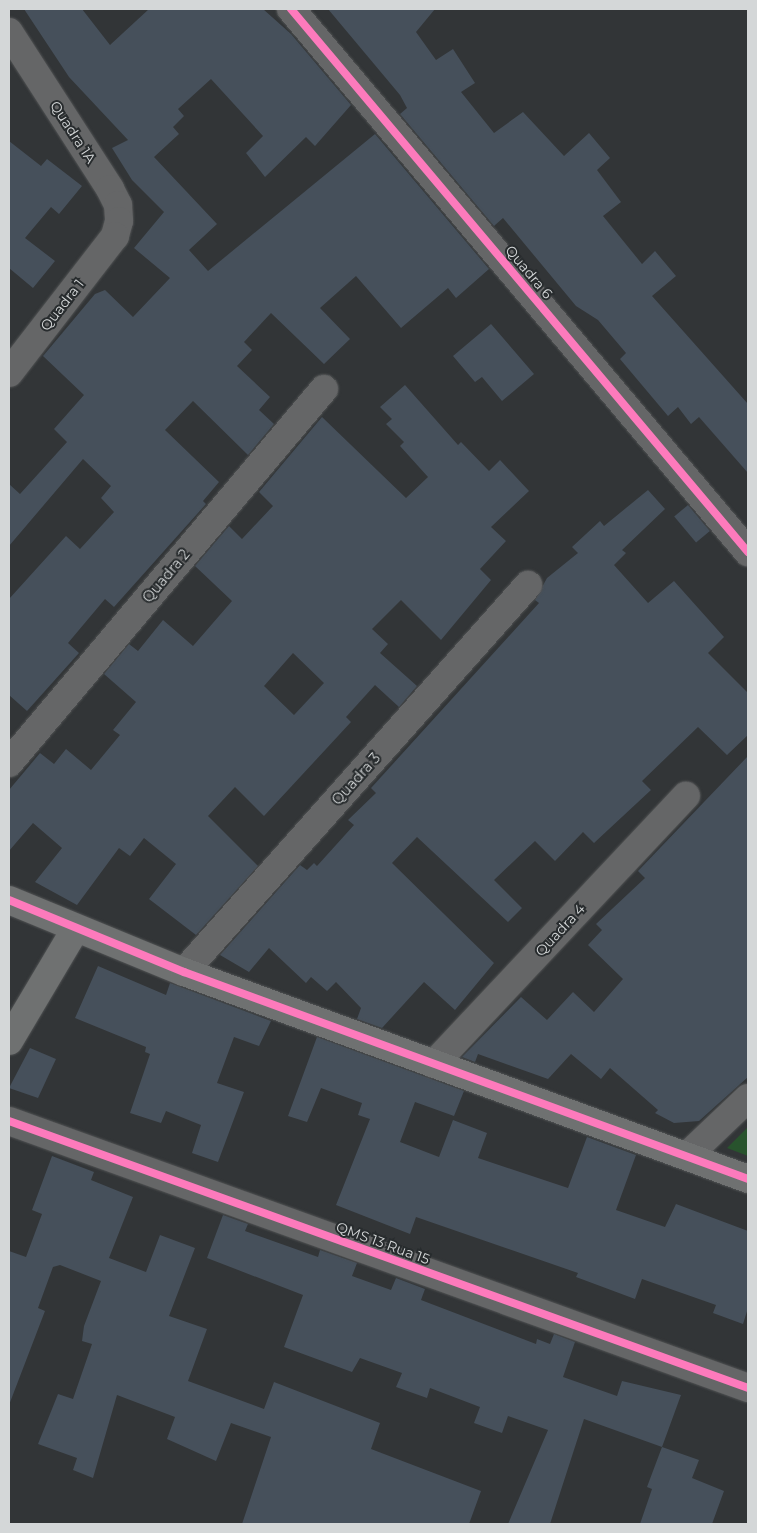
<!DOCTYPE html>
<html>
<head>
<meta charset="utf-8">
<style>
	body { margin:0 }
	#map { position:relative; width:757px; height:1533px; overflow:hidden; background:#323537; font-family:Montserrat,sans-serif }
	div>[style] { position:absolute }
	[style*='--x'] { left:calc(var(--x)*1px); top:calc(var(--y)*1px); width:calc(var(--w)*1px); rotate:calc(var(--a)*1deg) }
	.green>* { inset:0; background:#28532d }
	.building>* { inset:0; background:#46505b; transform-origin:0 0 }
	.roads { filter:drop-shadow(0 0 1px #505253) drop-shadow(0 0 1px #505253) }
	.street>* { height:28px; margin:-14px; padding:0 14px; transform-origin:14px; border-radius:14px; background:#656667 }
	.secondary>* { height:28px; margin:-14px; padding:0 14px; transform-origin:14px; border-radius:14px; background:#6f7171 }
	.cycleway>* { height:8px; margin:-4px; padding:0 4px; transform-origin:4px; border-radius:4px; background:#fd7abc }
	span { translate:-50% -50%; white-space:nowrap; text-align:center; line-height:1.15; -webkit-text-stroke:4px #282c2e; paint-order:stroke }
	.street-label { font-size:14px; color:#d4d7d8 }
	.frame { position:absolute; inset:0; border:10px solid #d4d7d8; pointer-events:none }
</style>
</head>
<body>
<div id="map">
	<div class="green">
		<div style="clip-path:polygon(748px 1127px,748px 1156px,727px 1148px)"></div>
	</div>
	<div class="building">
		<div style="clip-path:polygon(24px 9px,82px 9px,110px 45px,149px 9px,263px 9px,291px 34px,351px 105px,315px 146px,306px 137px,265px 177px,246px 153px,263px 136px,211px 79px,178px 109px,184px 116px,173px 127px,179px 134px,154px 157px,217px 224px,189px 250px,208px 271px,375px 134px,489px 269px,456px 298px,448px 288px,401px 328px,356px 276px,320px 308px,350px 339px,324px 364px,271px 313px,244px 342px,252px 350px,237px 366px,270px 397px,259px 410px,274px 424px,248px 455px,193px 401px,165px 430px,219px 482px,203px 501px,206px 504px,114px 607px,105px 599px,68px 643px,79px 653px,27px 711px,9px 695px,9px 599px,66px 536px,80px 549px,114px 512px,101px 498px,111px 486px,83px 459px,9px 546px,9px 484px,20px 494px,67px 442px,54px 429px,84px 395px,43px 356px,95px 294px,105px 290px,133px 317px,170px 278px,134px 248px,164px 212px,132px 180px,112px 148px,128px 140px,69px 77px)"></div>
		<div style="clip-path:polygon(328px 9px,435px 9px,416px 32px,436px 60px,453px 49px,475px 83px,461px 92px,494px 133px,523px 112px,564px 156px,589px 133px,610px 158px,597px 170px,621px 202px,603px 216px,642px 264px,655px 251px,676px 276px,652px 296px,748px 404px,748px 473px,699px 417px,691px 424px,678px 407px,668px 416px,620px 359px,626px 353px,598px 320px,576px 306px,503px 218px,494px 226px,400px 114px,407px 108px,400px 95px)"></div>
		<div style="clip-path:polygon(9px 141px,41px 166px,47px 159px,82px 186px,59px 214px,51px 207px,25px 238px,55px 261px,33px 288px,9px 268px)"></div>
		<div style="clip-path:polygon(491px 324px,534px 374px,502px 401px,482px 377px,475px 382px,453px 356px)"></div>
		<div style="clip-path:polygon(evenodd,405px 385px,458px 445px,461px 442px,489px 471px,500px 460px,529px 491px,491px 527px,506px 541px,480px 569px,491px 580px,441px 640px,401px 600px,372px 629px,388px 644px,380px 653px,417px 686px,399px 707px,375px 685px,346px 717px,351px 722px,264px 816px,235px 787px,208px 816px,258px 866px,196px 935px,149px 899px,176px 864px,144px 838px,130px 856px,119px 848px,77px 905px,35px 882px,62px 848px,33px 823px,9px 851px,9px 790px,40px 753px,54px 764px,66px 749px,91px 770px,120px 735px,113px 730px,136px 702px,104px 674px,129px 644px,138px 651px,163px 620px,193px 646px,232px 601px,195px 566px,229px 526px,242px 539px,273px 506px,259px 492px,322px 417px,406px 498px,428px 477px,400px 446px,404px 442px,386px 424px,392px 419px,380px 407px,405px 385px,293px 653px,324px 683px,294px 715px,264px 686px,293px 653px)"></div>
		<div style="clip-path:polygon(648px 490px,665px 509px,622px 550px,626px 553px,614px 565px,648px 603px,674px 581px,724px 637px,708px 653px,748px 693px,748px 735px,727px 755px,698px 727px,642px 781px,651px 790px,594px 843px,583px 832px,555px 861px,535px 841px,494px 880px,522px 908px,508px 922px,417px 837px,392px 863px,494px 963px,455px 1010px,424px 982px,382px 1028px,357px 1019px,361px 1008px,336px 982px,327px 991px,311px 977px,306px 983px,269px 948px,249px 972px,220px 955px,300px 865px,307px 870px,314px 863px,317px 866px,354px 825px,348px 820px,376px 793px,371px 788px,539px 603px,535px 600px,547px 578px,578px 553px,572px 547px,600px 521px,604px 526px)"></div>
		<div style="left:688px;top:505px;width:34px;height:18px;rotate:50deg"></div>
		<div style="clip-path:polygon(748px 756px,748px 1077px,699px 1121px,674px 1123px,655px 1113px,658px 1110px,610px 1068px,601px 1079px,571px 1054px,548px 1079px,478px 1054px,475px 1062px,462px 1057px,521px 997px,547px 1020px,573px 992px,594px 1012px,623px 979px,588px 945px,602px 930px,596px 924px,645px 878px,638px 871px)"></div>
		<div style="clip-path:polygon(98px 966px,166px 995px,170px 983px,271px 1021px,259px 1046px,234px 1037px,217px 1083px,244px 1092px,218px 1162px,192px 1153px,201px 1125px,166px 1111px,161px 1123px,130px 1113px,150px 1054px,145px 1052px,146px 1047px,75px 1018px)"></div>
		<div style="clip-path:polygon(317px 1037px,464px 1091px,454px 1116px,415px 1102px,400px 1142px,439px 1157px,453px 1120px,487px 1133px,478px 1158px,568px 1188px,587px 1137px,636px 1155px,616px 1210px,665px 1227px,676px 1204px,748px 1231px,748px 1308px,743px 1324px,713px 1313px,716px 1305px,642px 1279px,635px 1299px,576px 1277px,578px 1273px,416px 1217px,410px 1234px,336px 1205px,370px 1119px,358px 1115px,362px 1103px,321px 1088px,307px 1122px,288px 1116px)"></div>
		<div style="clip-path:polygon(30px 1048px,56px 1059px,38px 1098px,9px 1088px)"></div>
		<div style="clip-path:polygon(52px 1156px,94px 1172px,91px 1180px,133px 1197px,109px 1258px,146px 1272px,160px 1235px,195px 1248px,169px 1316px,207px 1329px,188px 1381px,264px 1409px,274px 1382px,380px 1423px,371px 1449px,481px 1491px,469px 1524px,242px 1524px,271px 1437px,231px 1423px,216px 1461px,167px 1439px,175px 1417px,117px 1395px,93px 1478px,73px 1470px,77px 1458px,38px 1444px,58px 1394px,73px 1399px,92px 1344px,82px 1341px,84px 1326px,101px 1281px,60px 1265px,53px 1267px,38px 1308px,45px 1311px,9px 1405px,9px 1251px,26px 1257px,42px 1214px,32px 1210px)"></div>
		<div style="clip-path:polygon(223px 1215px,248px 1224px,245px 1231px,318px 1257px,320px 1250px,357px 1263px,352px 1276px,391px 1290px,396px 1278px,425px 1289px,421px 1300px,536px 1344px,537px 1339px,550px 1344px,554px 1334px,575px 1342px,563px 1377px,617px 1396px,622px 1381px,681px 1395px,662px 1447px,584px 1419px,550px 1524px,508px 1524px,548px 1430px,508px 1416px,502px 1433px,474px 1423px,480px 1407px,430px 1388px,427px 1398px,396px 1387px,402px 1373px,360px 1358px,352px 1372px,284px 1347px,303px 1295px,207px 1258px)"></div>
		<div style="clip-path:polygon(662px 1447px,699px 1460px,692px 1478px,724px 1491px,712px 1524px,640px 1524px,652px 1489px,647px 1487px)"></div>
	</div>
	<div class="roads">
		<div class="street">
			<div style="--x:291;--y:9;--w:710;--a:49.92"></div>
			<div style="--x:9;--y:32;--w:187;--a:57.2"></div>
			<div style="--x:110;--y:189;--w:18;--a:63"></div>
			<div style="--x:118;--y:205;--w:16;--a:86"></div>
			<div style="--x:119;--y:221;--w:16;--a:105"></div>
			<div style="--x:115;--y:236;--w:173;--a:127.7"></div>
			<div style="--x:9;--y:763;--w:489;--a:-49.9"></div>
			<div style="--x:184;--y:972;--w:518;--a:-48.37"></div>
			<div style="--x:434;--y:1064;--w:368;--a:-46.8"></div>
			<div style="--x:9;--y:1121;--w:786;--a:19.86"></div>
			<div style="--x:687;--y:1156;--w:84;--a:-43.6"></div>
		</div>
		<div class="secondary">
			<div style="--x:9;--y:900;--w:189;--a:22.4"></div>
			<div style="--x:184;--y:972;--w:601;--a:20.15"></div>
			<div style="--x:9;--y:1041;--w:129;--a:-59.3"></div>
		</div>
	</div>
	<div class="cycleway">
		<div style="--x:291;--y:9;--w:710;--a:49.92"></div>
		<div style="--x:9;--y:900;--w:189;--a:22.4"></div>
		<div style="--x:184;--y:972;--w:601;--a:20.15"></div>
		<div style="--x:9;--y:1121;--w:786;--a:19.86"></div>
	</div>
	<div class="street-label">
		<span style="left:73px;top:132px;rotate:57deg">Quadra 1A</span>
		<span style="left:529px;top:272px;rotate:50deg">Quadra 6</span>
		<span style="left:62px;top:305px;rotate:-52deg">Quadra 1</span>
		<span style="left:166px;top:576px;rotate:-50deg">Quadra 2</span>
		<span style="left:356px;top:779px;rotate:-48deg">Quadra 3</span>
		<span style="left:560px;top:930px;rotate:-47deg">Quadra 4</span>
		<span style="left:383px;top:1243px;rotate:20deg">QMS 13 Rua 15</span>
	</div>
	<div class="frame"></div>
</div>
</body>
</html>
